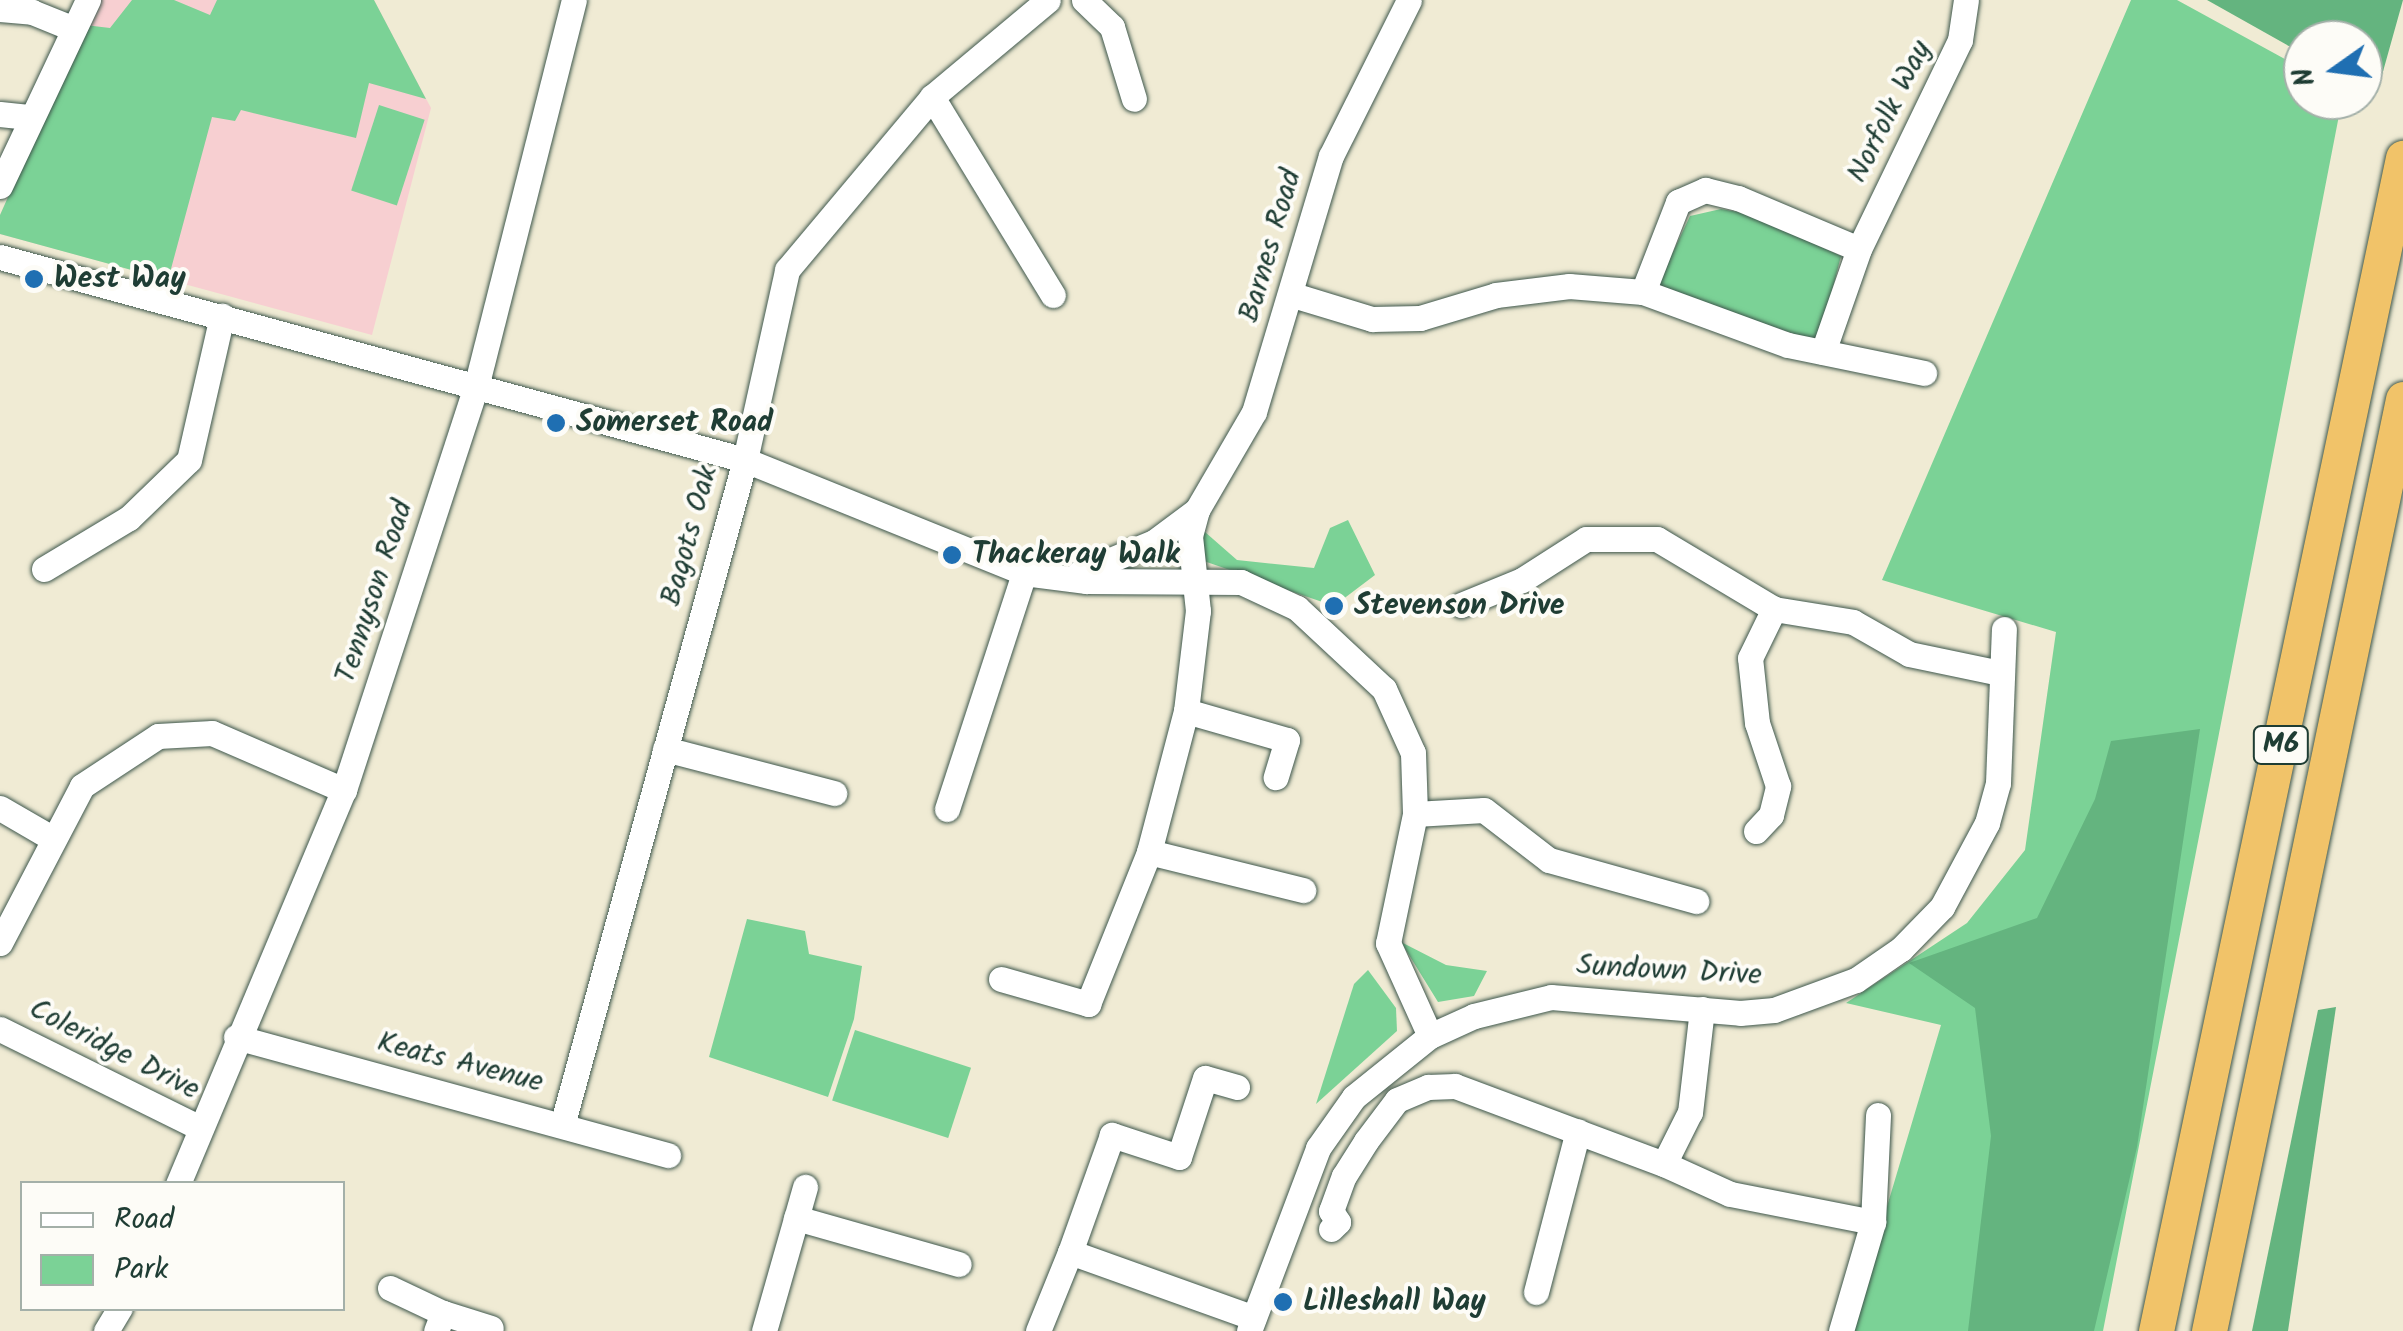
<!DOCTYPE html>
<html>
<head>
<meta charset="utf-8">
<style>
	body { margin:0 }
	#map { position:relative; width:2403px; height:1331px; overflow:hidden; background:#f0ebd4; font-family:Kalam,sans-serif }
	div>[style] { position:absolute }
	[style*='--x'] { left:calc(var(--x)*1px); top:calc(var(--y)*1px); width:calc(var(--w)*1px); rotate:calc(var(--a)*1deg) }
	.built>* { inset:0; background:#f7cfd1 }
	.green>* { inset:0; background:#7bd296; transform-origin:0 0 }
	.forest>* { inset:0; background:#64b47f }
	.roads { filter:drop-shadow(0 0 2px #3e574c) drop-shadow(0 0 2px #3e574c) }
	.minor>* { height:25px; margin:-12.5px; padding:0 12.5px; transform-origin:12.5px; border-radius:12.5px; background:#fff }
	.highway>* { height:35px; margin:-17.5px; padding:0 17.5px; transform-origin:17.5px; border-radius:17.5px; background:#f1c369 }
	.dots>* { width:28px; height:28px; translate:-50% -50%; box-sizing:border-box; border:5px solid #fdfcf7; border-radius:50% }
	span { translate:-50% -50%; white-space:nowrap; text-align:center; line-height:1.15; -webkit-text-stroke:8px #fdfcf7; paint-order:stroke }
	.shield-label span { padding:2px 8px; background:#fdfcf7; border:2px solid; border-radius:8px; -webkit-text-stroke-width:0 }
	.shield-label { font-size:28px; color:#1f3d34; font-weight:700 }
	.street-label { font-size:30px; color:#1f3d34 }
	.poi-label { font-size:30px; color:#1f3d34; font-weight:700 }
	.left { translate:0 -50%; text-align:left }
	.legend { position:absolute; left:20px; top:1181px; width:325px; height:130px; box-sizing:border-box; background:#fdfcf7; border:2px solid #a4b0a9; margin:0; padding:12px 18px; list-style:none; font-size:30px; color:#1f3d34 }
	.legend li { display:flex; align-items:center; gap:20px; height:50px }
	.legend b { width:50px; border:2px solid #a4b0a9 }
	.north { position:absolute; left:2283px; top:20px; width:100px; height:100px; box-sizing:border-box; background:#fdfcf7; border:2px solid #a4b0a9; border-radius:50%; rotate:256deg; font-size:28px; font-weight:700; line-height:40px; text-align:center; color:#1f3d34 }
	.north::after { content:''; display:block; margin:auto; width:35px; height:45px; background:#1f6fb2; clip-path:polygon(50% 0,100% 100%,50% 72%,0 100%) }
</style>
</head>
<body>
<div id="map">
	<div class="built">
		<div style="clip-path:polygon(96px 0,374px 0,431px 108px,372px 335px,0 234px,0 215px)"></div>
	</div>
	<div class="green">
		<div style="clip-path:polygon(132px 0,174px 0,210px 15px,217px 0,374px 0,426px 99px,369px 83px,356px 138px,241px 110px,235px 121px,212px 117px,168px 280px,0 234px,0 215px,85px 25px,110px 28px)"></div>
		<div style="clip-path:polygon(2131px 0,2177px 0,2303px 69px,2303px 100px,2342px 100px,2103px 1331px,1850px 1331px,1941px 1025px,1846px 1003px,1967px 923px,2025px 850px,2056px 632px,1882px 580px)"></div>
		<div style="left:379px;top:105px;width:48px;height:90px;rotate:18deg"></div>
		<div style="clip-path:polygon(1721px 209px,1749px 214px,1841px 256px,1819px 342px,1656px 288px,1690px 216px)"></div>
		<div style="clip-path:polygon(1348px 520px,1375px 575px,1334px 606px,1195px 558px,1197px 525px,1237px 560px,1314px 568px,1330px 528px)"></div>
		<div style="clip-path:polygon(747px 919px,805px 931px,809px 954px,862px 966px,854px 1019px,828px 1097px,709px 1057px)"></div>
		<div style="clip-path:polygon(1401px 942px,1446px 965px,1487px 971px,1474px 996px,1438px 1002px)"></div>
		<div style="clip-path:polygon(1368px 970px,1396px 1008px,1397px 1031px,1316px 1104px,1354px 984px)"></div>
		<div style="left:855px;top:1030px;width:122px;height:74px;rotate:18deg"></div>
	</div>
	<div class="forest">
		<div style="clip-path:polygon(2207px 0,2403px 0,2377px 93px,2363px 86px,2363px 40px,2303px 40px,2303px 54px)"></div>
		<div style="clip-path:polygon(2200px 729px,2137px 1147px,2094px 1331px,1968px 1331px,1991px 1136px,1975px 1008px,1909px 963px,2037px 918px,2095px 799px,2111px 741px)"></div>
		<div style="clip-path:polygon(2336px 1007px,2288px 1331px,2252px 1331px,2318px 1010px)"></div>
	</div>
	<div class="roads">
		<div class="minor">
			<div style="--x:1084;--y:0;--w:39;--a:44"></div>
			<div style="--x:1112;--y:27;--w:75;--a:73"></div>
			<div style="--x:0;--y:9;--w:32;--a:5"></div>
			<div style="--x:32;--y:12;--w:45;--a:22"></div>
			<div style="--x:932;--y:97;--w:232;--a:58.6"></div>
			<div style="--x:0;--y:114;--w:31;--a:6"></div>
			<div style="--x:0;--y:186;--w:206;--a:-64.7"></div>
			<div style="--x:1859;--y:249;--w:232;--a:-64.2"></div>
			<div style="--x:1960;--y:40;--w:40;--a:-81.5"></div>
			<div style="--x:0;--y:257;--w:772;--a:15.24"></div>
			<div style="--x:745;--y:460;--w:301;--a:22"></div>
			<div style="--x:1024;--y:573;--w:63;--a:7.4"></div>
			<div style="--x:1086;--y:581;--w:155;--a:0.4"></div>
			<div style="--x:1241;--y:582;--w:62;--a:24.9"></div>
			<div style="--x:1297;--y:608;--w:119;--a:43"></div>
			<div style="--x:1384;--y:689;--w:70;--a:65.6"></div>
			<div style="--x:1413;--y:753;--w:61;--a:88.1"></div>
			<div style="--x:1415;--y:814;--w:132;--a:101.8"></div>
			<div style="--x:1388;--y:943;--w:102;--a:65.7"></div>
			<div style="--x:1643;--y:292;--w:97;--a:-68.7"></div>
			<div style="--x:1678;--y:202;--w:30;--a:-24"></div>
			<div style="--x:1705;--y:190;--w:34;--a:14"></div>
			<div style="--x:1738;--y:198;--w:131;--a:22.9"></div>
			<div style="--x:1859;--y:249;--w:109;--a:109.3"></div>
			<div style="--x:1293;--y:295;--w:83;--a:16.9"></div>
			<div style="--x:1372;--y:319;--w:48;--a:-1.2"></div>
			<div style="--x:1420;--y:318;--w:79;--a:-16.8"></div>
			<div style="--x:1496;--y:295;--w:74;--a:-7"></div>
			<div style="--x:1569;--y:286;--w:74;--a:4.6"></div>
			<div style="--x:1643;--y:292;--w:154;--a:20.1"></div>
			<div style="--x:1788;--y:345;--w:139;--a:11.6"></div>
			<div style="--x:44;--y:569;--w:99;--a:-31"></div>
			<div style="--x:129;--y:518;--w:83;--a:-44"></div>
			<div style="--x:189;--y:460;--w:148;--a:-77.1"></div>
			<div style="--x:1079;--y:573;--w:81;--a:-22.5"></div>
			<div style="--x:1154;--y:542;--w:54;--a:-36.7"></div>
			<div style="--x:1461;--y:605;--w:66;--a:-22.3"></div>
			<div style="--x:1522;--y:580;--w:76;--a:-32.6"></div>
			<div style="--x:1586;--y:539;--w:71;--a:0"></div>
			<div style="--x:1657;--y:539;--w:136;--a:30.9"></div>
			<div style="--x:1774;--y:609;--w:80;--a:9.3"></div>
			<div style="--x:1853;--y:622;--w:64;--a:29.7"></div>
			<div style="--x:1909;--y:654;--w:93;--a:11.8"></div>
			<div style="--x:1186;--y:711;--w:105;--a:16"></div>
			<div style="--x:1287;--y:740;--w:39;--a:107"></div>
			<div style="--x:665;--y:749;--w:175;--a:14.6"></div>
			<div style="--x:0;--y:808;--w:58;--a:30.1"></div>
			<div style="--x:947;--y:809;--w:248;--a:-71.9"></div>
			<div style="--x:1415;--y:814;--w:69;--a:-3.3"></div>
			<div style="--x:1484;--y:810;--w:82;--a:37.6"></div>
			<div style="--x:1549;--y:860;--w:153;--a:15.6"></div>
			<div style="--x:1756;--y:831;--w:22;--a:-47"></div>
			<div style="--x:1771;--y:815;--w:30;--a:-76"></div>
			<div style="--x:1778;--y:786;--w:66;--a:-108.4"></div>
			<div style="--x:1757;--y:723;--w:65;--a:-96.1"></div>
			<div style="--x:1750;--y:658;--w:55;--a:-63.9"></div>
			<div style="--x:1149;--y:852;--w:159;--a:13.9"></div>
			<div style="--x:0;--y:943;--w:177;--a:-62.4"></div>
			<div style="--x:82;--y:786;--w:91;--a:-33.3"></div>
			<div style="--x:158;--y:736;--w:54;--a:-3.2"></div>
			<div style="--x:212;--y:733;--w:144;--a:23.4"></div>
			<div style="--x:1001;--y:979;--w:91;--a:16"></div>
			<div style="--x:1088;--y:1004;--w:164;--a:-68.1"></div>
			<div style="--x:1149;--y:852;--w:146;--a:-75.3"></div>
			<div style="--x:1186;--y:711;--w:101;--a:-83.2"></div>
			<div style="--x:1198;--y:611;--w:75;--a:-96.1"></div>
			<div style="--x:1190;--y:536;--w:27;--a:-75"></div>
			<div style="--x:1197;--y:510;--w:113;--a:-59.8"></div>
			<div style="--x:1254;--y:412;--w:267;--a:-73.3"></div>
			<div style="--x:1331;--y:156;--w:174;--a:-63.4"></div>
			<div style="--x:1702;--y:1009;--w:104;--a:96.6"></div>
			<div style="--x:1690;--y:1112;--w:58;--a:116.6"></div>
			<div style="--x:1664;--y:1164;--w:72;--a:24.4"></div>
			<div style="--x:1730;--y:1194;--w:146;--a:11.1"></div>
			<div style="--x:0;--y:1029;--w:223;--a:26.3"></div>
			<div style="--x:236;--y:1037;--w:448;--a:15.3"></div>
			<div style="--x:1237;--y:1087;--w:33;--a:-164"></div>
			<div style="--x:1205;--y:1078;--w:83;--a:108.2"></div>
			<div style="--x:1179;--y:1157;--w:71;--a:-161.8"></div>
			<div style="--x:1112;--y:1135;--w:124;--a:109.7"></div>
			<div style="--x:1070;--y:1252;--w:195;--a:19.7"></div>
			<div style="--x:563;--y:1122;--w:687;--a:-74.63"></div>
			<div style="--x:745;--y:460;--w:195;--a:-77.5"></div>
			<div style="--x:787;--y:270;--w:226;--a:-50"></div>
			<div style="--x:932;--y:97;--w:151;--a:-39.9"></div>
			<div style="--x:178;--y:1184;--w:428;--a:-67.2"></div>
			<div style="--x:344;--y:790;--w:424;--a:-71.9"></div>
			<div style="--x:476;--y:387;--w:399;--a:-75.8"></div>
			<div style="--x:796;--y:1218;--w:169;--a:15.8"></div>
			<div style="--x:1331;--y:1229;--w:10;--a:-45"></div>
			<div style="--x:1338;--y:1222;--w:13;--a:-122"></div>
			<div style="--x:1331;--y:1211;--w:37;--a:-70"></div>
			<div style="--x:1344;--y:1176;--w:41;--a:-57.8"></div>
			<div style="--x:1366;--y:1141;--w:51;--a:-52.9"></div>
			<div style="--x:1397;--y:1100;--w:34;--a:-23"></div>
			<div style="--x:1428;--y:1087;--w:27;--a:-2"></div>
			<div style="--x:1455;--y:1086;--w:223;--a:20.5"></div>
			<div style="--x:390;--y:1288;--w:59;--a:25.3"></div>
			<div style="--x:443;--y:1313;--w:19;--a:111"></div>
			<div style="--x:1536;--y:1292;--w:166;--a:-75.4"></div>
			<div style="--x:443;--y:1313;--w:50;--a:17.4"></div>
			<div style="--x:106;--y:1331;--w:27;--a:-59"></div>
			<div style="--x:764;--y:1331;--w:150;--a:-74.1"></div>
			<div style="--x:1038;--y:1331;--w:85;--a:-67.9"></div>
			<div style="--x:1249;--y:1331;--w:196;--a:-69.3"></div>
			<div style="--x:1318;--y:1148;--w:62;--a:-54.8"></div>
			<div style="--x:1354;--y:1097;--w:97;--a:-38.8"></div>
			<div style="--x:1430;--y:1036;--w:48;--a:-24.4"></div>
			<div style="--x:1474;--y:1016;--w:79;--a:-13.9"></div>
			<div style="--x:1551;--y:997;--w:190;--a:4.8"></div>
			<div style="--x:1740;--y:1013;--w:34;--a:-5"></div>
			<div style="--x:1774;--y:1010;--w:87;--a:-20.1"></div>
			<div style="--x:1856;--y:980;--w:55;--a:-34.6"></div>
			<div style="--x:1901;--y:949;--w:59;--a:-45.7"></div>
			<div style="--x:1942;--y:907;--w:95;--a:-61.8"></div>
			<div style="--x:1987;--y:823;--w:41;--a:-74.6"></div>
			<div style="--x:1998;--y:783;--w:154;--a:-87.8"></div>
			<div style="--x:1841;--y:1331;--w:114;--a:-73.6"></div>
			<div style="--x:1873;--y:1222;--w:107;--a:-87.3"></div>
		</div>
		<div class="highway">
			<div style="--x:2156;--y:1331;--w:1199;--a:-78.11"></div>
			<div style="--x:2209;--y:1331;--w:952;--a:-78.24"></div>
		</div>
	</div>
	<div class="dots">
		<div style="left:34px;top:279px;background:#1f6fb2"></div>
		<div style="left:556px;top:423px;background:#1f6fb2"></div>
		<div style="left:952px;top:555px;background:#1f6fb2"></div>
		<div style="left:1334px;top:606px;background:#1f6fb2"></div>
		<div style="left:1283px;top:1302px;background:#1f6fb2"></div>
	</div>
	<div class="shield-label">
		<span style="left:2281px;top:745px">M6</span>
	</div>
	<div class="street-label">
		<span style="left:1890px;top:112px;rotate:-64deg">Norfolk Way</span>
		<span style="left:1271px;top:246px;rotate:-74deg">Barnes Road</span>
		<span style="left:690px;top:536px;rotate:-75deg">Bagots Oak</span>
		<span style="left:375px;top:592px;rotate:-72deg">Tennyson Road</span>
		<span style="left:1669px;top:971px;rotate:3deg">Sundown Drive</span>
		<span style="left:114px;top:1050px;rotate:27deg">Coleridge Drive</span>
		<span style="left:460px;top:1063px;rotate:14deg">Keats Avenue</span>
	</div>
	<div class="poi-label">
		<span class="left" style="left:54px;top:279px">West Way</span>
		<span class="left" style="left:576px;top:423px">Somerset Road</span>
		<span class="left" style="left:972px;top:555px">Thackeray Walk</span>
		<span class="left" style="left:1354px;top:606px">Stevenson Drive</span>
		<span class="left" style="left:1303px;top:1302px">Lilleshall Way</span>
	</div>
	<ul class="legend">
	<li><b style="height:12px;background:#fff"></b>Road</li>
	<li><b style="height:28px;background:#7bd296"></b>Park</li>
	</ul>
	<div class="north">N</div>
</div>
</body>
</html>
